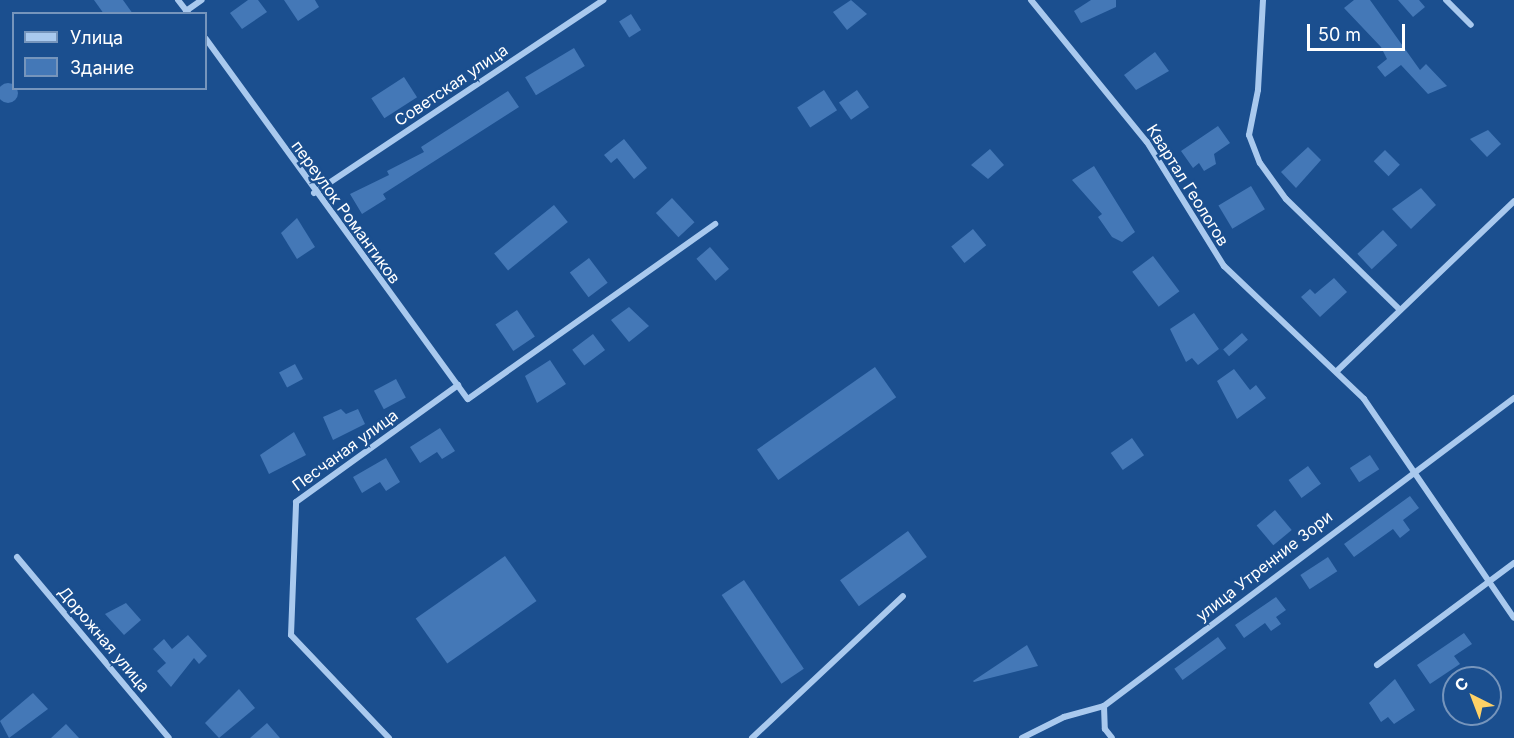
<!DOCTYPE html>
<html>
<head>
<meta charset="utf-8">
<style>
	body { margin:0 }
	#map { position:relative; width:1514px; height:738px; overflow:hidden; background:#1b4f8f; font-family:Inter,sans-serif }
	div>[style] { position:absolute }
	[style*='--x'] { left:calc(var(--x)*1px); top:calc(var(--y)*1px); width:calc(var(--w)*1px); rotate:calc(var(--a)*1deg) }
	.building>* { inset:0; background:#4478b7; transform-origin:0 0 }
	.round { border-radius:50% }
	.minor>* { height:6px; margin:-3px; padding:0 3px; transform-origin:3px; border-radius:3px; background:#a9c9ee }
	span { translate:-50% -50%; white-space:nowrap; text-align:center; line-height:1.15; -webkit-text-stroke:5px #1b4f8f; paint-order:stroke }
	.street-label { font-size:16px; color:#fff }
	.legend { position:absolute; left:12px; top:12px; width:195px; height:78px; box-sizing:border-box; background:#1b4f8f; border:2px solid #7695bc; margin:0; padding:8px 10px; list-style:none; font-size:18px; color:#fff }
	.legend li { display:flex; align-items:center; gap:12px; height:30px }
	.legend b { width:30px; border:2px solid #7695bc }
	.north { position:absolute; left:1442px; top:666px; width:60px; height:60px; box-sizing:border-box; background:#1b4f8f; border:2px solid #7695bc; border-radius:50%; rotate:318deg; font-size:16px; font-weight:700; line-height:24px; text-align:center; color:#fff }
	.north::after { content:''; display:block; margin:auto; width:21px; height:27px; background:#ffd166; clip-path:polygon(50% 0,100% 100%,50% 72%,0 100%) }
	.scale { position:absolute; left:1307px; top:24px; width:98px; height:27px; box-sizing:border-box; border:3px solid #fff; border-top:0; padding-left:8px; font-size:18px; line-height:21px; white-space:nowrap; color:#fff; -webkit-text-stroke:4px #1b4f8f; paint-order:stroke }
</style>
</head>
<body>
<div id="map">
	<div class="building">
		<div style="clip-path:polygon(94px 0,123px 0,133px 14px,104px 14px)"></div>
		<div style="clip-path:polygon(248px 0,258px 0,267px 12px,242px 29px,230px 13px)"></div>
		<div style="clip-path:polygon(284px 0,315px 0,319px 7px,298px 21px)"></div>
		<div style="clip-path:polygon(851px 0,867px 14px,847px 30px,833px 12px)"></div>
		<div style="clip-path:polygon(1091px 0,1116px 0,1116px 7px,1081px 23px,1074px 11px)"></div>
		<div style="clip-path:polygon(1354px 0,1370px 0,1420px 70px,1426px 64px,1447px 86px,1428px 94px,1401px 65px,1385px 77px,1377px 67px,1387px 59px,1381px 47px,1344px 8px)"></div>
		<div style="clip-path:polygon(1398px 0,1419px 0,1425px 7px,1413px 17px)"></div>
		<div style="left:631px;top:14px;width:19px;height:14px;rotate:58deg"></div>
		<div style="left:574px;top:48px;width:21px;height:57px;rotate:59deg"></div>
		<div style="clip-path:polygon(1155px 52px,1169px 71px,1136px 90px,1124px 75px)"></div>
		<div style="left:404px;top:77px;width:24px;height:39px;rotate:57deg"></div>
		<div class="round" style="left:-2px;top:83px;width:20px;height:20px"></div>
		<div style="left:824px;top:90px;width:24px;height:32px;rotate:57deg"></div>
		<div style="left:857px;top:90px;width:21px;height:22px;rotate:55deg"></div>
		<div style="clip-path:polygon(508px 91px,519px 107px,383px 194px,386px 199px,362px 214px,350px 194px,389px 175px,387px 171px,424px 152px,421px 147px)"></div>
		<div style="clip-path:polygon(1218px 126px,1230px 143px,1214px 154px,1216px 164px,1204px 171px,1199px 163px,1193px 168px,1181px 151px)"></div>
		<div style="clip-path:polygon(1488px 130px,1501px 144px,1487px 157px,1470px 139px)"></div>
		<div style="clip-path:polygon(624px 139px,647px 168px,634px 179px,617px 158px,611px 163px,604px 155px)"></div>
		<div style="clip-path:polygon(1308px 147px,1321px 160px,1296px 188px,1281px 172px)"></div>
		<div style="clip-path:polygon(990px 149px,1004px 165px,988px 179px,971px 165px)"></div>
		<div style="left:1385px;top:150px;width:21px;height:16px;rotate:45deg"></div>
		<div style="clip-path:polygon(1094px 166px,1135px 232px,1122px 242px,1112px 237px,1098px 217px,1102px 214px,1072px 180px)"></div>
		<div style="left:1251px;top:186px;width:27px;height:38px;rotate:59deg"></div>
		<div style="clip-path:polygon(1421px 188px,1436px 205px,1411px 229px,1392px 209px)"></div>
		<div style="left:672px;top:198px;width:33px;height:22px;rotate:47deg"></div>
		<div style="left:554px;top:205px;width:22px;height:77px;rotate:51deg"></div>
		<div style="clip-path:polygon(297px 218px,315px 247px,297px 259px,281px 233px)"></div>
		<div style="left:973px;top:229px;width:21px;height:28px;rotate:51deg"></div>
		<div style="left:1383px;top:230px;width:21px;height:35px;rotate:47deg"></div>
		<div style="left:710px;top:247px;width:29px;height:18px;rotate:49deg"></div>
		<div style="left:1153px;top:256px;width:44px;height:26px;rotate:53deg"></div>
		<div style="left:589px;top:258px;width:31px;height:24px;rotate:53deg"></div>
		<div style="clip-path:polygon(1334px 278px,1347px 292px,1320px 317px,1301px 297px,1310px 289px,1315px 294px)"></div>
		<div style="clip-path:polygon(629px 307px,649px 326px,629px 342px,611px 320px)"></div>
		<div style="left:517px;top:310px;width:32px;height:26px;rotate:56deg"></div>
		<div style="clip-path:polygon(1194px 313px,1219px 349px,1198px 365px,1192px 358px,1186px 362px,1170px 329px)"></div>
		<div style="left:1242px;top:333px;width:9px;height:25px;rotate:49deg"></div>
		<div style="left:593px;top:334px;width:20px;height:26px;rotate:53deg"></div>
		<div style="clip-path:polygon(550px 360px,566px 384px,537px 403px,525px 376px)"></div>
		<div style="left:295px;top:364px;width:17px;height:18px;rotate:62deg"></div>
		<div style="left:875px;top:367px;width:37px;height:144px;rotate:55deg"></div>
		<div style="clip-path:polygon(1234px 369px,1250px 390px,1256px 385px,1266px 398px,1237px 419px,1217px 381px)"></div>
		<div style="left:396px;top:379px;width:21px;height:25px;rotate:62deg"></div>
		<div style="clip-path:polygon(341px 409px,346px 414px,358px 409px,365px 424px,333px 440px,323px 417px)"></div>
		<div style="clip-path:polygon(440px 428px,455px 451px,442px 459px,437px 452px,420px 463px,410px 447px)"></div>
		<div style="clip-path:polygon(294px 432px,306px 455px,269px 474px,260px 455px)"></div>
		<div style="left:1132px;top:438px;width:21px;height:26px;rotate:55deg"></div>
		<div style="left:1370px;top:455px;width:17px;height:24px;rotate:57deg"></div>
		<div style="clip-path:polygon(386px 458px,400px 482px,386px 491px,380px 482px,362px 493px,353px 477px)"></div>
		<div style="left:1308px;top:466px;width:22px;height:24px;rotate:54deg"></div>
		<div style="clip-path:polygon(1410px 496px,1419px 508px,1403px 520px,1410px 530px,1400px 538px,1393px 529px,1354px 557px,1344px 544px)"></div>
		<div style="left:1275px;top:510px;width:26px;height:24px;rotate:50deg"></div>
		<div style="left:908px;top:531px;width:32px;height:84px;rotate:54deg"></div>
		<div style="left:505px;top:556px;width:55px;height:109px;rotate:55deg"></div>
		<div style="left:1328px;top:557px;width:17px;height:33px;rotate:57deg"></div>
		<div style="left:744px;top:580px;width:107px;height:27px;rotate:56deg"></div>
		<div style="clip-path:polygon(1276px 597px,1286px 610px,1276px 617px,1281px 624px,1271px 631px,1265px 623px,1244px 638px,1235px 625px)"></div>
		<div style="clip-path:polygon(126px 603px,141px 620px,124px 635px,105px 614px)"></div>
		<div style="clip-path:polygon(1464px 633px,1472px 644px,1454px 656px,1460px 664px,1430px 684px,1417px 665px)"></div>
		<div style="clip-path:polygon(188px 635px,207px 656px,199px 664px,194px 658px,171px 687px,157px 671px,166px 663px,153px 649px,164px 639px,172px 649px)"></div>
		<div style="left:1218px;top:637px;width:14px;height:54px;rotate:54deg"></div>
		<div style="clip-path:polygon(1027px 645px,1038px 666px,974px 682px,973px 681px)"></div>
		<div style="clip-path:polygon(1395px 679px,1415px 710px,1394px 724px,1388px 717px,1381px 722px,1369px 703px)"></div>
		<div style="clip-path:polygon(239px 689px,255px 708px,219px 738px,205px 723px)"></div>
		<div style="clip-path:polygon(33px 693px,48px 709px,9px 738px,0 721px)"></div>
		<div style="clip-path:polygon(267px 723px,280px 738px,250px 738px)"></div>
		<div style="clip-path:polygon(66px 724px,79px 738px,51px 738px)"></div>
	</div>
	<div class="minor">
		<div style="--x:178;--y:0;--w:16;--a:52"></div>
		<div style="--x:1031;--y:0;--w:183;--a:50.8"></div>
		<div style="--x:1147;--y:142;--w:146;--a:58.2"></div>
		<div style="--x:1224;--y:266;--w:193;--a:43.5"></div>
		<div style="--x:1364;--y:399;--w:265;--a:55.6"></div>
		<div style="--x:1263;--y:0;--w:90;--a:93.2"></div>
		<div style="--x:1258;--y:90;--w:46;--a:101.3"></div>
		<div style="--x:1249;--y:135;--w:30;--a:69"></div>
		<div style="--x:1260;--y:163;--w:44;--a:54.2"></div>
		<div style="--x:1286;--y:199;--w:159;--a:44.2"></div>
		<div style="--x:1446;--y:0;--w:35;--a:45"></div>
		<div style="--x:186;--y:11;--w:19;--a:-35"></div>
		<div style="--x:206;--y:39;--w:445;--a:54"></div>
		<div style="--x:468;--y:399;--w:303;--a:-35.3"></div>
		<div style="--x:314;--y:193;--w:348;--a:-33.7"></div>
		<div style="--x:1338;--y:370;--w:244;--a:-43.8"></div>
		<div style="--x:17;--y:557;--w:236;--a:50"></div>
		<div style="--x:1377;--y:665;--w:171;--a:-36.7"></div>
		<div style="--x:1104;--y:706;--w:23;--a:88"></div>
		<div style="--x:1105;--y:729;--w:11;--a:52"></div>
		<div style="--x:389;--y:738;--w:142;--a:-133.6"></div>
		<div style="--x:291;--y:635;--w:133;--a:-87.8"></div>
		<div style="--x:296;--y:502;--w:200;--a:-35.8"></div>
		<div style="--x:752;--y:738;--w:207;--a:-43.2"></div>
		<div style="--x:1022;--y:738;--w:47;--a:-26.6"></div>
		<div style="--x:1064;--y:717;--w:41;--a:-15.4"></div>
		<div style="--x:1104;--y:706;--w:513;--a:-36.91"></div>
	</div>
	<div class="street-label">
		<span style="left:451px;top:85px;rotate:-34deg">Советская улица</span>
		<span style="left:1188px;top:185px;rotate:58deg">Квартал Геологов</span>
		<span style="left:346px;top:212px;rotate:54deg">переулок Романтиков</span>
		<span style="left:345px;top:450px;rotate:-36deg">Песчаная улица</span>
		<span style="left:1264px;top:566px;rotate:-38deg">улица Утренние Зори</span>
		<span style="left:104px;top:639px;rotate:50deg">Дорожная улица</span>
	</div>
	<ul class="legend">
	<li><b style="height:8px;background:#a9c9ee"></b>Улица</li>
	<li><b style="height:16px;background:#4478b7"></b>Здание</li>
	</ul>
	<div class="north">С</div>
	<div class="scale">50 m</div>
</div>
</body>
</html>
